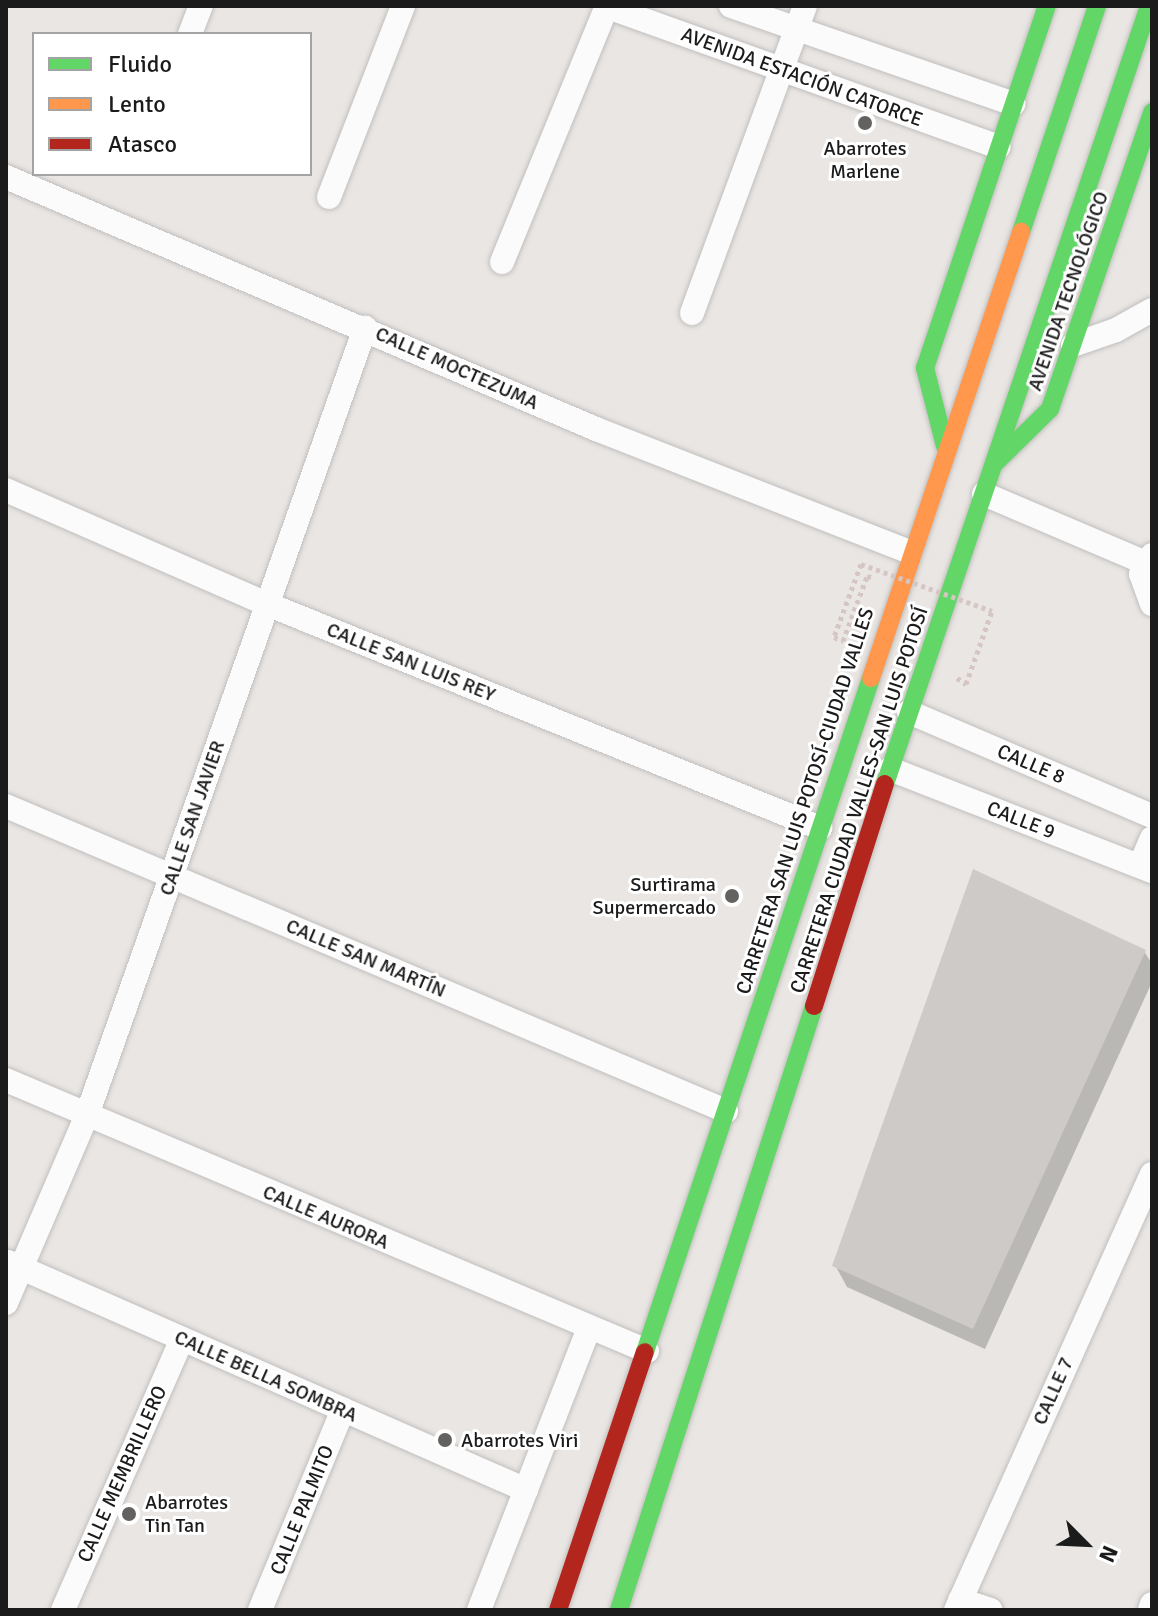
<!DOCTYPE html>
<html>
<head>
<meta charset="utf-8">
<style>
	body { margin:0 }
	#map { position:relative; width:1158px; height:1616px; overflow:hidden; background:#e9e6e3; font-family:Signika,sans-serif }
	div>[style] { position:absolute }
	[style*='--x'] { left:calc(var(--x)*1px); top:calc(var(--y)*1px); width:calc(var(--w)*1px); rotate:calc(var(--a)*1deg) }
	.shadow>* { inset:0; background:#0003 }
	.building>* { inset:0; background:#cecac8 }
	.path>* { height:5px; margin-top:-2.5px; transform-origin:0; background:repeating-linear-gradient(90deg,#d5c5c4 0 4px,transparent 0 8px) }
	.roads { filter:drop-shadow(0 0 2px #c0bfbe) drop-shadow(0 0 2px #c0bfbe) }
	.street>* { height:24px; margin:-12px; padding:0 12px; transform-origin:12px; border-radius:12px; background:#fcfbfb }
	.fast>* { height:18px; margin:-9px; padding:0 9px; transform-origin:9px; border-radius:9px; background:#63d668 }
	.slow>* { height:18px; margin:-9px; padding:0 9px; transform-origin:9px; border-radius:9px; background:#ff974d }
	.jam>* { height:18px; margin:-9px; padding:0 9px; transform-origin:9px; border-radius:9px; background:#b3261e }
	.path-bridge>* { height:5px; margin-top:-2.5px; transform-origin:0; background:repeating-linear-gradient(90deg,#d5c5c4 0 4px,transparent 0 8px) }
	.dots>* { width:22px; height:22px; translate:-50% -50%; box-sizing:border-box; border:4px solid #fff; border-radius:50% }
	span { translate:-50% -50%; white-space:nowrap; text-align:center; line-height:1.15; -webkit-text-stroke:6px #fff; paint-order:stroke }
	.street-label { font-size:20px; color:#1b1b1b }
	.poi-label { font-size:20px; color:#1b1b1b }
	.right { translate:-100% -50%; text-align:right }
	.left { translate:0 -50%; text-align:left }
	.frame { position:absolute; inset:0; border:8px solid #1b1b1b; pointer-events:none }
	.legend { position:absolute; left:32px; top:32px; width:280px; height:144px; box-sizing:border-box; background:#fff; border:2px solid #a4a4a4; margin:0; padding:10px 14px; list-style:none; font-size:24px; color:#1b1b1b }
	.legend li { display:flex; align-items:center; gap:16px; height:40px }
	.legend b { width:40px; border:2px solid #a4a4a4 }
	.north { position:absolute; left:1046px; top:1504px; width:80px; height:80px; -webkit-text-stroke:6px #fff; paint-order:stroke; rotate:114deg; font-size:22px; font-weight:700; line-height:32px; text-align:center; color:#1b1b1b }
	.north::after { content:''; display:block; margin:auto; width:28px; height:36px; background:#1b1b1b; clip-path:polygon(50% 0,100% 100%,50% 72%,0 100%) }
</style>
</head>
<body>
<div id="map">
	<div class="shadow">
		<div style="clip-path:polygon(1144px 951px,1152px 964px,1152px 982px,985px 1349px,847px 1287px,835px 1265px)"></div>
	</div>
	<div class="building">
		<div style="clip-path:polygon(973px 869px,1146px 950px,973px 1329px,832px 1266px)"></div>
	</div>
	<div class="path">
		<div style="--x:861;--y:564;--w:78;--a:110.3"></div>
		<div style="--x:834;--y:637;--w:10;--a:24"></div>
		<div style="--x:843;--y:641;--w:69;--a:-69.7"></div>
		<div style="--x:867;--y:576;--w:6;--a:18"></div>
		<div style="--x:957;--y:678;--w:11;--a:34"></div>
		<div style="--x:966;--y:684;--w:77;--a:-70.4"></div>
	</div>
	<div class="roads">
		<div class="street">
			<div style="--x:605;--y:6;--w:418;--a:19.7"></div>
			<div style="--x:731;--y:6;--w:299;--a:19.1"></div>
			<div style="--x:190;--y:34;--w:30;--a:-69"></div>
			<div style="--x:6;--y:177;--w:642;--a:23.13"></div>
			<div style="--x:596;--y:429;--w:337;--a:21.4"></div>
			<div style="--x:329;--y:197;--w:205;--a:-68.8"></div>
			<div style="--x:502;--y:262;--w:277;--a:-67.7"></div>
			<div style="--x:692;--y:313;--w:327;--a:-69.8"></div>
			<div style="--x:1073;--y:345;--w:46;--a:-19.2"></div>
			<div style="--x:1116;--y:330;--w:41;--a:-29.1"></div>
			<div style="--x:6;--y:490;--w:285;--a:23.6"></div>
			<div style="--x:267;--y:604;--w:597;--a:22.05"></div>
			<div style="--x:984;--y:494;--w:176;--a:23.1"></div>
			<div style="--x:1152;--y:555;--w:22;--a:120"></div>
			<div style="--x:1141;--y:574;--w:32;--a:70"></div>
			<div style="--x:909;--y:712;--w:264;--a:23.2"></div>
			<div style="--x:890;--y:769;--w:281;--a:21.3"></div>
			<div style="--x:6;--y:806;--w:782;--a:22.96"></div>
			<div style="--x:1140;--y:866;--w:30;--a:-67"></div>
			<div style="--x:6;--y:1080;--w:696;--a:22.92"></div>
			<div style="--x:8;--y:1262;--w:566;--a:23.76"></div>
			<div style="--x:6;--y:1303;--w:205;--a:-66.7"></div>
			<div style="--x:87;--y:1115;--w:835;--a:-70.54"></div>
			<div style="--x:960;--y:1600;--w:32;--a:18"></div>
			<div style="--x:63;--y:1610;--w:296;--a:-66.3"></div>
			<div style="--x:260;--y:1610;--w:217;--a:-67.5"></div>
			<div style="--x:479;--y:1610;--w:300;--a:-68.7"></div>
			<div style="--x:956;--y:1610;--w:478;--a:-65.8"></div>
			<div style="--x:1150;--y:1610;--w:6;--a:-72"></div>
		</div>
		<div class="fast">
			<div style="--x:1021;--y:232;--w:238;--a:-71.4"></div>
			<div style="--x:945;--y:446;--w:81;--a:-104.4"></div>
			<div style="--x:925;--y:368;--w:382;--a:-71.4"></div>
			<div style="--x:994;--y:464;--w:78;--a:-44.5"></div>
			<div style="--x:1050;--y:409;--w:314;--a:-71"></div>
			<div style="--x:885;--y:784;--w:822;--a:-71.26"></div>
			<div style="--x:645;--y:1352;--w:711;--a:-71.46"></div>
			<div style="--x:619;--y:1610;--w:635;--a:-72.11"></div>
		</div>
		<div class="slow">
			<div style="--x:871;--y:678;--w:471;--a:-71.4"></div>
		</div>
		<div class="jam">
			<div style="--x:814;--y:1006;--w:233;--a:-72.3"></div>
			<div style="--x:558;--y:1610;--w:272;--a:-71.4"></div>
		</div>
	</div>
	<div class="path-bridge">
		<div style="--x:861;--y:564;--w:139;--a:19.7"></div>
	</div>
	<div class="dots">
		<div style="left:865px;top:123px;background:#636261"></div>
		<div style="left:732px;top:896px;background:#636261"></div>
		<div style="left:445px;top:1440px;background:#636261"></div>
		<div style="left:129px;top:1514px;background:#636261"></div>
	</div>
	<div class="street-label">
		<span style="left:802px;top:77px;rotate:20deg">AVENIDA ESTACIÓN CATORCE</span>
		<span style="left:1068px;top:291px;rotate:-71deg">AVENIDA TECNOLÓGICO</span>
		<span style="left:457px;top:368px;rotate:24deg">CALLE MOCTEZUMA</span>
		<span style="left:411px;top:662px;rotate:22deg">CALLE SAN LUIS REY</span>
		<span style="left:1031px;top:764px;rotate:23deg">CALLE 8</span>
		<span style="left:859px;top:800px;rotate:-72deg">CARRETERA CIUDAD VALLES-SAN LUIS POTOSÍ</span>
		<span style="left:805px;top:801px;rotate:-72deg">CARRETERA SAN LUIS POTOSÍ-CIUDAD VALLES</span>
		<span style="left:192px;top:818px;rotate:-71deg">CALLE SAN JAVIER</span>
		<span style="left:1021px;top:820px;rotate:21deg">CALLE 9</span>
		<span style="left:366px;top:958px;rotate:23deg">CALLE SAN MARTÍN</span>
		<span style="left:326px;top:1217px;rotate:23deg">CALLE AURORA</span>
		<span style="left:266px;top:1376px;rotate:24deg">CALLE BELLA SOMBRA</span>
		<span style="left:1053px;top:1391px;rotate:-66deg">CALLE 7</span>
		<span style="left:122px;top:1474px;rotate:-66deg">CALLE MEMBRILLERO</span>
		<span style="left:302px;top:1510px;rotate:-68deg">CALLE PALMITO</span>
	</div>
	<div class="poi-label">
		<span style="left:865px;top:160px">Abarrotes<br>Marlene</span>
		<span class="right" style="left:716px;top:896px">Surtirama<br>Supermercado</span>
		<span class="left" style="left:461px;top:1440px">Abarrotes Viri</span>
		<span class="left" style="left:145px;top:1514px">Abarrotes<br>Tin Tan</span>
	</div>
	<div class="frame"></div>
	<ul class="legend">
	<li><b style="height:10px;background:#63d668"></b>Fluido</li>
	<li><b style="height:10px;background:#ff974d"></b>Lento</li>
	<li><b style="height:10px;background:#b3261e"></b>Atasco</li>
	</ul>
	<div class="north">N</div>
</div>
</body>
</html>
